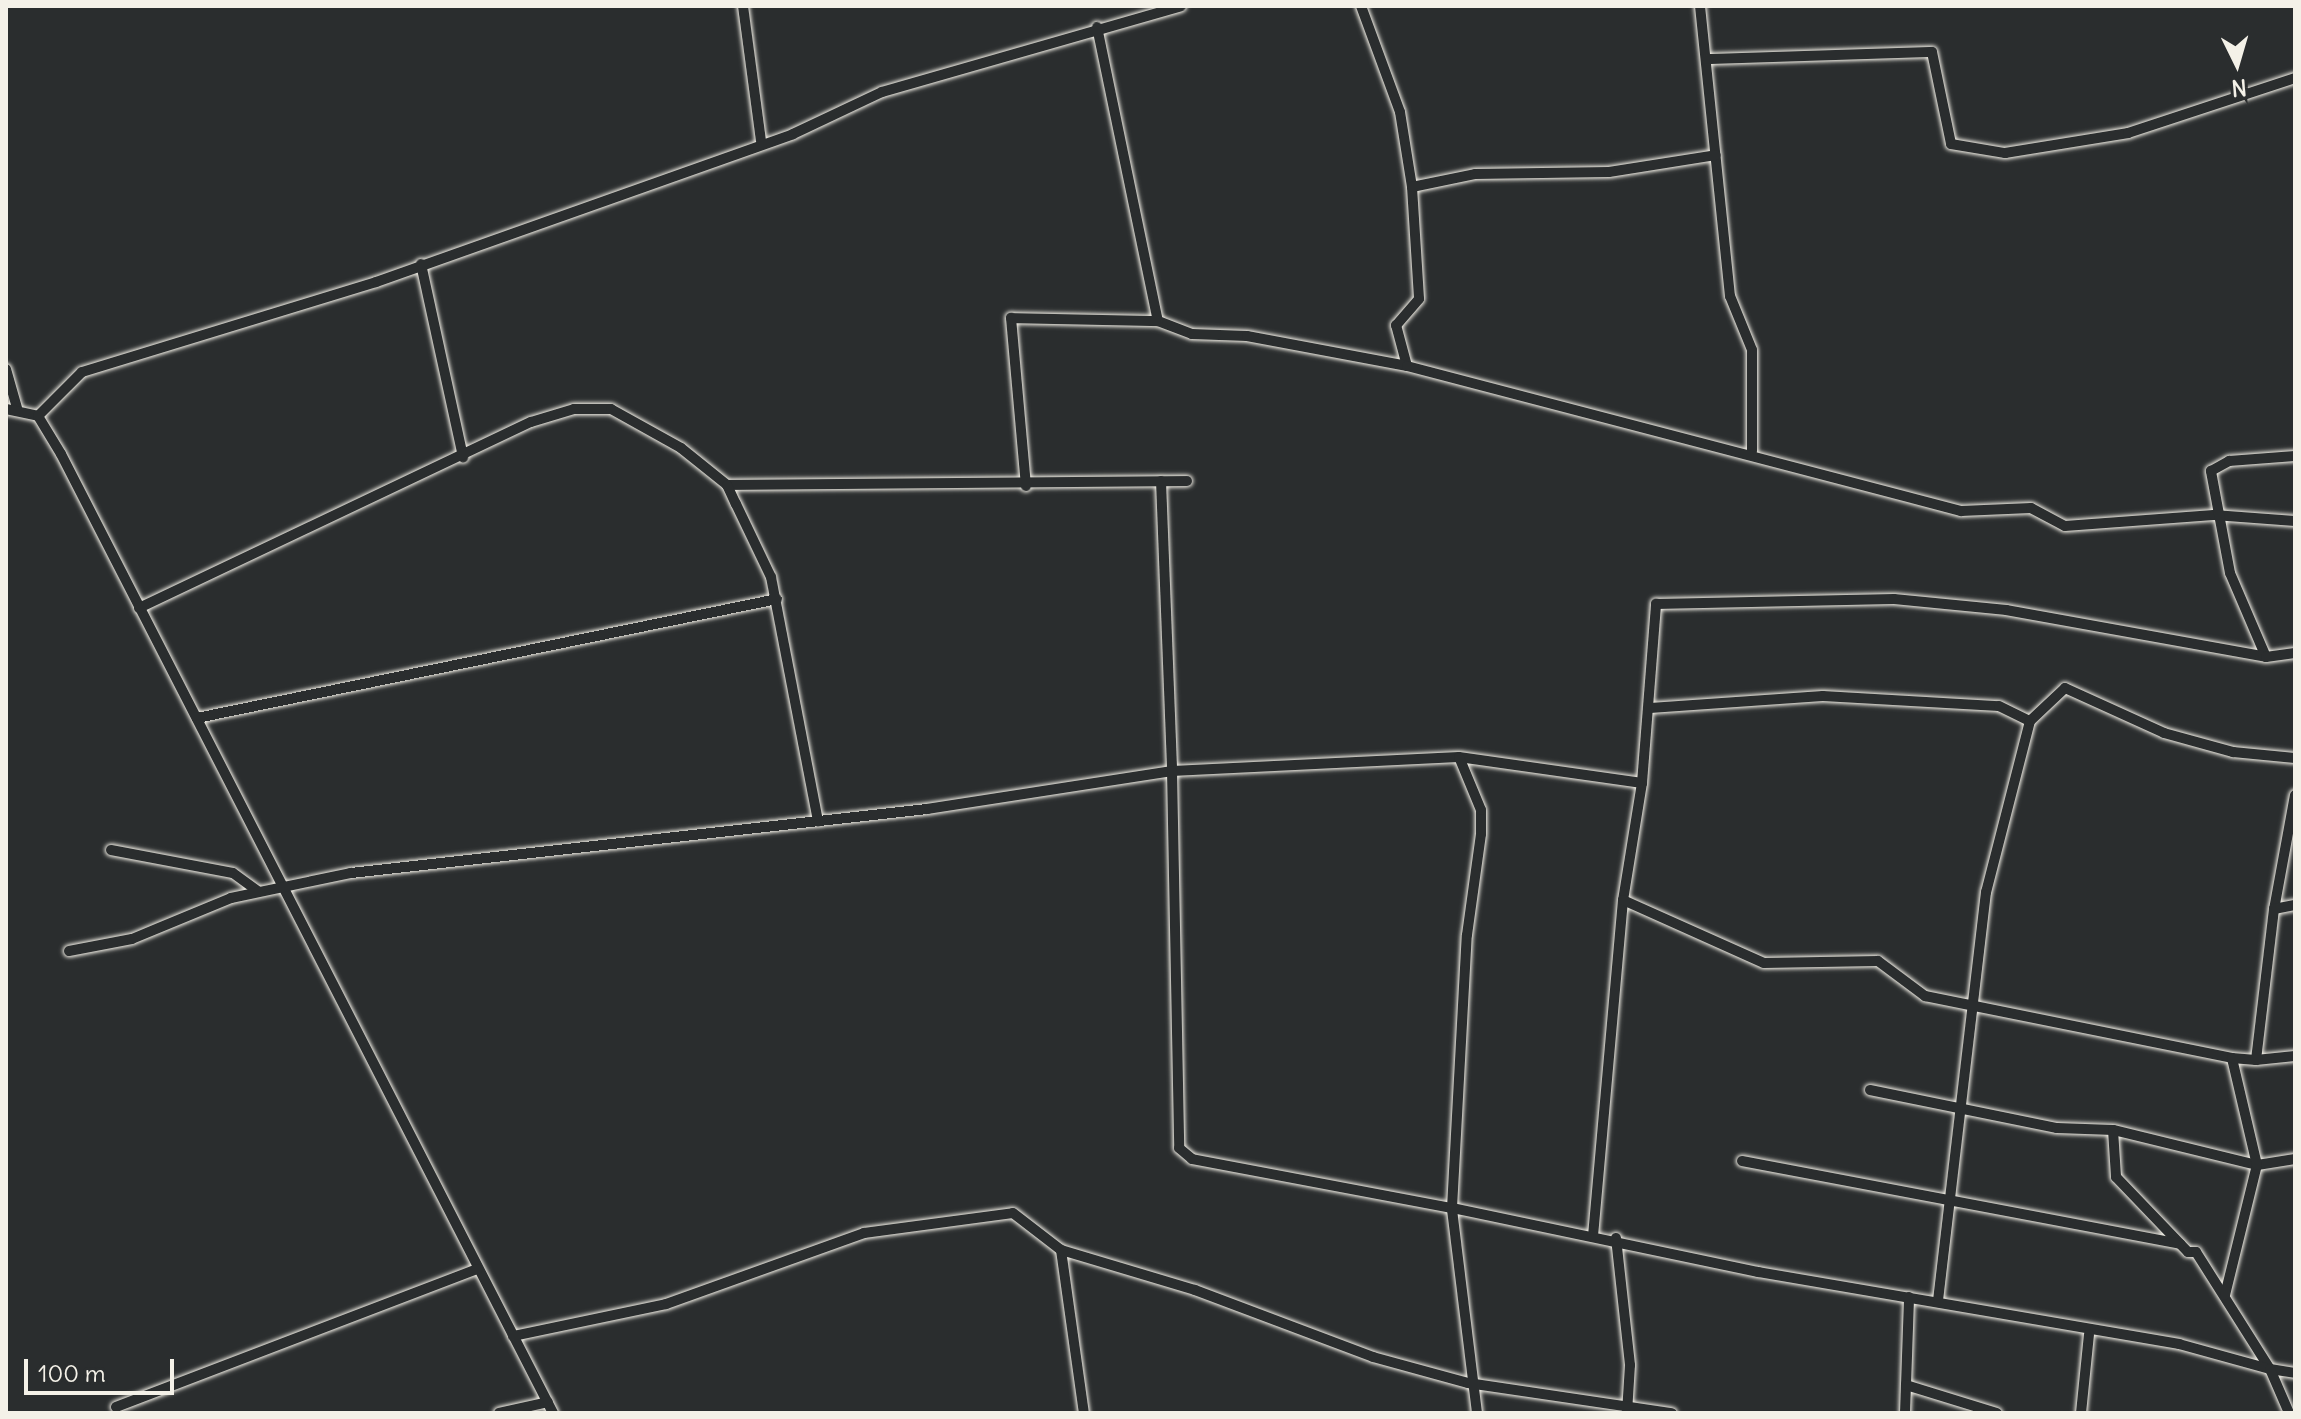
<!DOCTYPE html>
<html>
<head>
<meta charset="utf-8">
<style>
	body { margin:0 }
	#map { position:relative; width:2301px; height:1419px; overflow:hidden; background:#2a2d2e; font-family:Delius,sans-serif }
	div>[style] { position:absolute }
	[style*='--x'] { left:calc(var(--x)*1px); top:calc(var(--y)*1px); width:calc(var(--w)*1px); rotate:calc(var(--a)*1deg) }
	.roads { filter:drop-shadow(0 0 2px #f4f1e8) drop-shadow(0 0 2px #f4f1e8) }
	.minor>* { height:10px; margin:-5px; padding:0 5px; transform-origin:5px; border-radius:5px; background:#2a2d2e }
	span { translate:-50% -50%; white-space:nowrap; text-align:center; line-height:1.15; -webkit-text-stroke:6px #2a2d2e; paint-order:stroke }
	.frame { position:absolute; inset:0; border:8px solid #f4f1e8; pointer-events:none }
	.north { position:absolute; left:2197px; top:24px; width:80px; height:80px; -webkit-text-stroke:6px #2a2d2e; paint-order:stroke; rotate:175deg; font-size:22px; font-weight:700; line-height:32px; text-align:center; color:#f4f1e8 }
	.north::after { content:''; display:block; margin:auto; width:28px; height:36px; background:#f4f1e8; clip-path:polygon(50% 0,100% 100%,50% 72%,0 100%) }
	.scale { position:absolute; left:24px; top:1359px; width:150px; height:36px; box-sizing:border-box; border:4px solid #f4f1e8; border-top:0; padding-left:10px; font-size:24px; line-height:28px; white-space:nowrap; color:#f4f1e8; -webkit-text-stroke:6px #2a2d2e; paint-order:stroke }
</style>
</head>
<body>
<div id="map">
	<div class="roads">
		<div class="minor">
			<div style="--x:743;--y:6;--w:136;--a:82.4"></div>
			<div style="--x:1361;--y:6;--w:113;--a:69.8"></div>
			<div style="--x:1400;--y:112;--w:76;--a:80.9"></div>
			<div style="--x:1412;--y:187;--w:112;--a:86.4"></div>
			<div style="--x:1419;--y:299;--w:35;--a:131"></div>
			<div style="--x:1396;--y:325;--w:42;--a:75"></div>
			<div style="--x:1700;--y:6;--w:292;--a:84.1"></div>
			<div style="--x:1730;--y:296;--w:58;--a:67.8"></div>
			<div style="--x:1752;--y:350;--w:101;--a:90"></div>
			<div style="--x:1097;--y:27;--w:300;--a:78.3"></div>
			<div style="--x:1158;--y:321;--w:36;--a:21"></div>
			<div style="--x:1192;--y:334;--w:55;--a:2.1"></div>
			<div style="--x:1247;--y:336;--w:163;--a:10.6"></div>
			<div style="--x:1407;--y:366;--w:573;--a:14.67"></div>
			<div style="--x:1961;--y:511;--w:70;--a:-2.5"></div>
			<div style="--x:2031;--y:508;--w:38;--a:28"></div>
			<div style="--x:2065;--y:526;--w:149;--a:-4.2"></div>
			<div style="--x:2214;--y:515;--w:81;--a:4.2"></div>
			<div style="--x:1708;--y:59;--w:224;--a:-1.8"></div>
			<div style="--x:1932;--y:52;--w:94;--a:78.3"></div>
			<div style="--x:1951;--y:144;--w:55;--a:9.5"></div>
			<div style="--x:2005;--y:153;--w:125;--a:-9.2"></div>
			<div style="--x:2128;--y:133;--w:176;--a:-18.2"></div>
			<div style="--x:1412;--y:187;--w:64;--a:-11.7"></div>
			<div style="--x:1475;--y:174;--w:134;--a:-0.9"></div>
			<div style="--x:1609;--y:172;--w:108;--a:-9"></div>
			<div style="--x:421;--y:264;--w:198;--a:77.7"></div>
			<div style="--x:6;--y:369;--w:41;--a:74.2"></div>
			<div style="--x:6;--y:409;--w:33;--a:12"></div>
			<div style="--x:38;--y:416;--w:44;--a:58.8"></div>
			<div style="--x:61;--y:454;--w:1078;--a:62.84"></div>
			<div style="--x:38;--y:416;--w:62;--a:-45"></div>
			<div style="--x:82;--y:372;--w:307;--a:-17"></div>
			<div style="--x:376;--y:282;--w:442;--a:-19.5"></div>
			<div style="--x:793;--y:134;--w:98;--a:-25.3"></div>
			<div style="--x:882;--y:92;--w:311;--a:-16"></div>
			<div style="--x:1161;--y:481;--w:290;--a:87.8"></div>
			<div style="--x:1172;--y:771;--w:287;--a:-2.8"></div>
			<div style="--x:1459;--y:757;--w:185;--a:8.1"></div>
			<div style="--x:1642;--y:783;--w:119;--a:99.2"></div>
			<div style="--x:1623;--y:900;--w:334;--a:95.1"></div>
			<div style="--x:727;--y:485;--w:460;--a:-0.5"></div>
			<div style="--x:1026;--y:486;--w:169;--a:-95.1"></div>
			<div style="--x:1011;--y:318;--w:147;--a:1.2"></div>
			<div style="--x:139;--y:608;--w:434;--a:-25.4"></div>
			<div style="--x:531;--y:422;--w:45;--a:-16.8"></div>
			<div style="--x:574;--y:409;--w:37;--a:0"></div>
			<div style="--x:611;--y:409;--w:80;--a:29.1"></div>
			<div style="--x:681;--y:448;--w:59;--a:38.8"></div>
			<div style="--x:727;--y:485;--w:21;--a:65"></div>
			<div style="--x:736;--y:504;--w:81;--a:64.4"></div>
			<div style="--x:771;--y:577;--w:249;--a:79.1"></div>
			<div style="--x:2266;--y:657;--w:91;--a:-113.2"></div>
			<div style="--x:2230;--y:573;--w:104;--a:-100.6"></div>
			<div style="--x:2211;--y:471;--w:21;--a:-29"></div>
			<div style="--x:2229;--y:461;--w:66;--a:-4.3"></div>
			<div style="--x:1650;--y:708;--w:173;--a:-4"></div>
			<div style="--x:1823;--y:696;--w:176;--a:3.3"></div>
			<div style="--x:1999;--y:706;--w:34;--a:26"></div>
			<div style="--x:2030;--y:721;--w:177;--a:104.4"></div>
			<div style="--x:1986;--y:892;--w:413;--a:96.7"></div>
			<div style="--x:197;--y:718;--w:592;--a:-11.59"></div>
			<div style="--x:2030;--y:721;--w:48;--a:-43.3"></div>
			<div style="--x:2065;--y:688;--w:109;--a:24.4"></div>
			<div style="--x:2164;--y:733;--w:72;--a:15.4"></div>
			<div style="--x:2233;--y:752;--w:62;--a:5.5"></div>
			<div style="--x:1642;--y:783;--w:180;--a:-85.5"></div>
			<div style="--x:1656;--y:604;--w:238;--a:-1.2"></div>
			<div style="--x:1894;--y:599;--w:113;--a:5.6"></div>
			<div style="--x:2006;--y:610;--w:264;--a:10.2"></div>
			<div style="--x:2266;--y:657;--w:29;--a:-8"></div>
			<div style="--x:2295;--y:795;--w:116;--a:100.4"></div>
			<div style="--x:2274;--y:909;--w:21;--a:-11"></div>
			<div style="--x:111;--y:850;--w:124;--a:10.7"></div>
			<div style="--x:233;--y:873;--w:31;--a:36"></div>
			<div style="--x:1623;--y:900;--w:154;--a:24.1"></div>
			<div style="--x:1764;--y:963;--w:114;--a:-1"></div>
			<div style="--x:1878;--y:961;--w:59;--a:36.7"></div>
			<div style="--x:1925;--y:996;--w:313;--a:11.4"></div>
			<div style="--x:69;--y:951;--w:64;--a:-10.8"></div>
			<div style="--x:132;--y:939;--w:107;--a:-22.5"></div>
			<div style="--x:231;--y:898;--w:123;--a:-11.8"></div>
			<div style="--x:351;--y:873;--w:580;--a:-6.34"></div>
			<div style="--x:927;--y:809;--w:248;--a:-8.8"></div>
			<div style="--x:1172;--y:771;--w:377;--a:88.9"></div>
			<div style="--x:1179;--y:1148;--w:17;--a:40"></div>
			<div style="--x:1192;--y:1159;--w:265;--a:10.7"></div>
			<div style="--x:1452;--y:1208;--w:273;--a:-86.9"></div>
			<div style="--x:1467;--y:935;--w:102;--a:-82.1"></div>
			<div style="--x:1481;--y:834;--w:24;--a:-90"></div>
			<div style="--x:1481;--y:810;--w:57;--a:-112.5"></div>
			<div style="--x:2256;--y:1060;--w:39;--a:-6"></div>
			<div style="--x:1870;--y:1090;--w:191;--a:11.5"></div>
			<div style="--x:2057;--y:1128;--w:56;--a:2"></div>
			<div style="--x:2295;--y:1159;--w:38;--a:171"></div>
			<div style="--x:2257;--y:1165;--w:148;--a:-166.3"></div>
			<div style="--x:2113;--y:1130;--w:47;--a:86.3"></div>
			<div style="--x:2116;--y:1177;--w:104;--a:46.2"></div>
			<div style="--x:2188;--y:1252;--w:8;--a:0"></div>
			<div style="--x:2196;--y:1252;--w:138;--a:57.7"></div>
			<div style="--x:2270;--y:1369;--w:25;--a:9"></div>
			<div style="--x:1742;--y:1161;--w:446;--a:10.7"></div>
			<div style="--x:1616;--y:1238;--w:128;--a:83.7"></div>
			<div style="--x:1630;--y:1365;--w:48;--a:93.6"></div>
			<div style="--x:1061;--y:1250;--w:165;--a:82"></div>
			<div style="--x:2225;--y:1295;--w:134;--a:-76.2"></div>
			<div style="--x:2257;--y:1165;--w:110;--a:-103.2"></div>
			<div style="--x:2232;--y:1058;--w:24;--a:5"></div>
			<div style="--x:2256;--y:1060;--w:152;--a:-83.2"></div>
			<div style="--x:513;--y:1336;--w:156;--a:-11.8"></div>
			<div style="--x:666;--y:1304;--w:210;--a:-19.7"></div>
			<div style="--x:864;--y:1233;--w:150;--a:-7.6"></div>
			<div style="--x:1013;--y:1213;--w:61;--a:37.6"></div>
			<div style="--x:1061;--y:1250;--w:140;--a:16.6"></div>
			<div style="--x:1195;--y:1290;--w:190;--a:20.6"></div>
			<div style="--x:1373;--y:1357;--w:98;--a:15.3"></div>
			<div style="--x:1468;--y:1383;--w:206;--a:8.4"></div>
			<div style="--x:1906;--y:1385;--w:88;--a:-88"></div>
			<div style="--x:116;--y:1407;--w:387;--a:-20.9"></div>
			<div style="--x:499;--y:1413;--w:50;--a:-12.7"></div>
			<div style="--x:1477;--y:1413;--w:207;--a:-97"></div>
			<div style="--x:1452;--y:1208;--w:313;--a:11.8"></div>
			<div style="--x:1758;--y:1272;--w:427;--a:9.7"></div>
			<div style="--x:2179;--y:1344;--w:94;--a:15.4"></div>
			<div style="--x:2270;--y:1369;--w:48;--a:66.6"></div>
			<div style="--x:1905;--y:1413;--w:28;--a:-88"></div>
			<div style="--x:1906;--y:1385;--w:95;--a:17.1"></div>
			<div style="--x:2081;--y:1413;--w:79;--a:-84.2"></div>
		</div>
	</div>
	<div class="frame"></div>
	<div class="north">N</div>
	<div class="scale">100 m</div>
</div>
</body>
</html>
